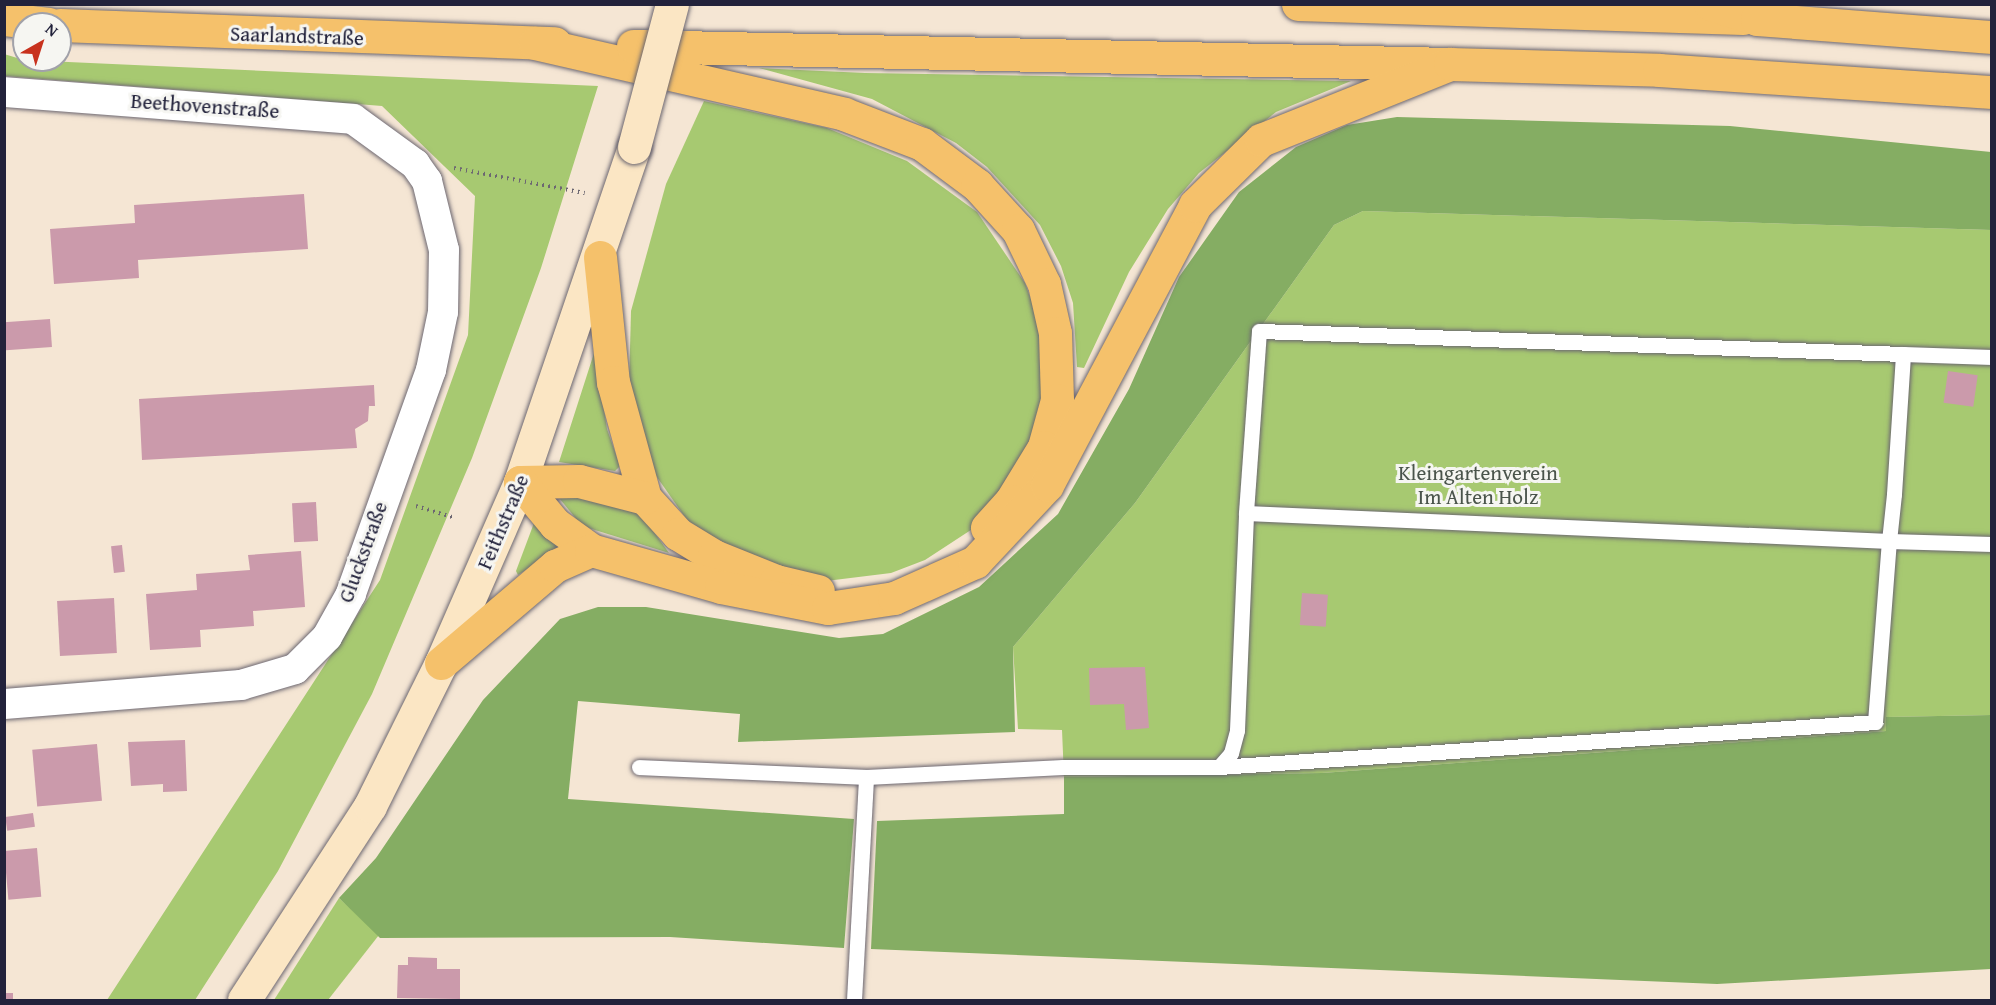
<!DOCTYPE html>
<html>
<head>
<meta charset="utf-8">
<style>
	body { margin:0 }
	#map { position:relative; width:1996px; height:1005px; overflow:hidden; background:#f5e6d4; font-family:"Gentium Book Plus",serif }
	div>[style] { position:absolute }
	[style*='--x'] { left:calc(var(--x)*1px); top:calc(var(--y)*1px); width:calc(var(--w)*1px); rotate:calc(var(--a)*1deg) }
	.green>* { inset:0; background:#a7c971 }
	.forest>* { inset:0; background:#85ad63 }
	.building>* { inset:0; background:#cb9aab; transform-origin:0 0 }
	.path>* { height:4px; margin-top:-2px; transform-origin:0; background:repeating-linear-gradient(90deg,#6c6771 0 1.5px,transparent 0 6px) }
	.roads { filter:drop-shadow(0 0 2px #6c6771) drop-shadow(0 0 2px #6c6771) }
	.service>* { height:15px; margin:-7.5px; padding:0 7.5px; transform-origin:7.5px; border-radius:7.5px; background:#fff }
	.minor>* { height:30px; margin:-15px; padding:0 15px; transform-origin:15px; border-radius:15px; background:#fff }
	.secondary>* { height:33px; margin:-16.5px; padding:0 16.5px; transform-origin:16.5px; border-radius:16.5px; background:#fbe6c4 }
	.trunk>* { height:33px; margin:-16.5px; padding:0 16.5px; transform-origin:16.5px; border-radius:16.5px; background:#f5c16b }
	.motorway>* { height:33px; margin:-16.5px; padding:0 16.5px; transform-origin:16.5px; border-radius:16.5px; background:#f5c16b }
	.bridges { filter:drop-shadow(0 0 2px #6c6771) drop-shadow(0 0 2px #6c6771) }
	.secondary-bridge>* { height:33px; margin:-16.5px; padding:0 16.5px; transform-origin:16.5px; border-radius:16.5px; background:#fbe6c4 }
	span { translate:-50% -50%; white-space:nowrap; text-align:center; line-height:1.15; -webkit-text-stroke:6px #f6f6f2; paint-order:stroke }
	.street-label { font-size:21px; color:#22223b }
	.park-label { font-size:21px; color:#4a544b }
	.frame { position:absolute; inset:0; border:6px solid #22223b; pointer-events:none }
	.north { position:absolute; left:12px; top:12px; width:60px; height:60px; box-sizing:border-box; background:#f6f6f2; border:2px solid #a1a1a9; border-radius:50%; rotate:39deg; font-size:16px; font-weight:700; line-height:24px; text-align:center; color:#22223b }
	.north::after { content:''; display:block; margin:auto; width:21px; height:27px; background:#c8321e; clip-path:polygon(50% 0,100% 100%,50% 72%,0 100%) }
</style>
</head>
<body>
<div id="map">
	<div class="green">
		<div style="clip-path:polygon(4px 54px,24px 60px,598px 86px,541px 268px,472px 458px,372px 694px,278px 871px,195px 1000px,107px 1000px,380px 580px,468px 335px,475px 196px,382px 106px,5px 76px)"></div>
		<div style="clip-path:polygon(759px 68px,865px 73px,1351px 81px,1276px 112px,1199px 173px,1168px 209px,1129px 272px,1084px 368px,1077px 367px,1073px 303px,1061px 266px,1040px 225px,987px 167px,956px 143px,872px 99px)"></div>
		<div style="clip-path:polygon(704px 101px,827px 128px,907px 161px,977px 212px,1025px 283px,1039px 322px,1043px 397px,1036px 433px,977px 526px,925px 560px,891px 573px,826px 581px,751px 564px,687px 520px,645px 460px,629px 388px,631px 311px,666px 184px)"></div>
		<div style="clip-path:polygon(1363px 211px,1991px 230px,1991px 715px,1887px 717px,1886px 731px,1322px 773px,1064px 777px,1062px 730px,1018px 729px,1013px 647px,1135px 503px,1334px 225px)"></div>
		<div style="clip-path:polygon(595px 350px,607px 429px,620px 466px,615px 471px,559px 462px)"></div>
		<div style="clip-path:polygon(555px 493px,636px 507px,669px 553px,582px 526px)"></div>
		<div style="clip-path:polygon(534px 523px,563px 546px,518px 575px,516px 571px)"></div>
		<div style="clip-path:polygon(339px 898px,379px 935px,328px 1000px,274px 1000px)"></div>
	</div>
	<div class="forest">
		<div style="clip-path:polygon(1397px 117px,1730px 126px,1991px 152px,1991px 230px,1363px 211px,1334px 225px,1135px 503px,1013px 647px,1015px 732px,738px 742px,740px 714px,578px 701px,568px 799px,854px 819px,844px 948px,670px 937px,380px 938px,339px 898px,376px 858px,483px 700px,560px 619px,598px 607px,646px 607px,839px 638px,883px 634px,979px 587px,1058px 514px,1129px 389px,1179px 277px,1239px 192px,1296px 147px,1347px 125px)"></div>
		<div style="clip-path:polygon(1991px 715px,1991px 969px,1717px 984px,871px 949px,877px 821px,1064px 814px,1064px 777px,1322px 773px,1886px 731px,1886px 717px)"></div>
	</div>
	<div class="building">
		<div style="clip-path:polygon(304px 194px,308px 249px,138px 260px,139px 278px,54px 284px,50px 229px,135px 223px,134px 205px)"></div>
		<div style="left:50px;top:319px;width:28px;height:46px;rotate:86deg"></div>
		<div style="left:1948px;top:371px;width:30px;height:32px;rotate:8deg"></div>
		<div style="clip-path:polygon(374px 385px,375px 406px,369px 406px,368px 421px,355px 429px,357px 448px,142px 460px,139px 399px)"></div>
		<div style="left:316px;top:502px;width:39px;height:24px;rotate:87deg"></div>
		<div style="left:122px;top:545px;width:27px;height:11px;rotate:84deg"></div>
		<div style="clip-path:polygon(301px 551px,305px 607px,253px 611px,254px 626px,200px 630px,201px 647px,150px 650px,146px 594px,197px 590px,196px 574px,250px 570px,248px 555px)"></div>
		<div style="left:1302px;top:593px;width:26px;height:32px;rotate:4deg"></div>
		<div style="left:114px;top:598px;width:55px;height:57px;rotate:87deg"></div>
		<div style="clip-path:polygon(1145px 667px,1149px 728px,1126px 730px,1124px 704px,1090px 705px,1089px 668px)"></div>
		<div style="clip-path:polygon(185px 740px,187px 791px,163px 792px,163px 784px,131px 786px,128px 742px)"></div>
		<div style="left:97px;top:744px;width:57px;height:65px;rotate:85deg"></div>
		<div style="left:33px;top:813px;width:14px;height:28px;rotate:82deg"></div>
		<div style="left:37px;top:848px;width:49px;height:33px;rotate:85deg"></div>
		<div style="clip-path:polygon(408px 957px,437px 958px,437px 969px,460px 969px,460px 999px,397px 998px,398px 965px,408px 965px)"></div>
		<div style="left:5px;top:993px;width:8px;height:7px"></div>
	</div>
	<div class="path">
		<div style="--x:454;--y:168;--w:133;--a:10.8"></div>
		<div style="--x:416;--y:506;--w:38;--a:17"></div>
	</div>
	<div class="roads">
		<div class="service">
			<div style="--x:1903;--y:354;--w:89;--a:1.9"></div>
			<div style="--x:639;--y:767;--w:227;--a:2.5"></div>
			<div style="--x:1219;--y:767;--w:18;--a:-49"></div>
			<div style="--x:1231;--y:753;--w:24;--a:-75"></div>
			<div style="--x:1237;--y:730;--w:217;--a:-87.6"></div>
			<div style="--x:854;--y:1000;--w:223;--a:-86.9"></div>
			<div style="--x:866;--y:777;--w:197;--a:-2.9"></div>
			<div style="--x:1063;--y:767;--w:156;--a:0"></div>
			<div style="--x:1219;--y:767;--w:658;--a:-3.92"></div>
			<div style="--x:1875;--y:722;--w:182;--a:-85.6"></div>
			<div style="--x:1889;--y:541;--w:47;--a:-83.9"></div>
			<div style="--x:1894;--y:494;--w:140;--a:-86.3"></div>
			<div style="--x:1903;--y:354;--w:644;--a:-177.95"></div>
			<div style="--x:1259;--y:331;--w:182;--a:94.1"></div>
			<div style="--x:1246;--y:513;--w:644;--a:2.49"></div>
			<div style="--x:1889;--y:541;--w:103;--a:1.7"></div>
		</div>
		<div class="minor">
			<div style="--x:4;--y:92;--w:350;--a:4.4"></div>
			<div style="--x:353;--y:119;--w:77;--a:36"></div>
			<div style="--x:415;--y:164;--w:21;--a:55"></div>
			<div style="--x:427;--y:181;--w:71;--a:76.2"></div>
			<div style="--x:444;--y:250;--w:62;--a:90.9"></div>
			<div style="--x:443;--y:312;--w:59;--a:101.7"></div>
			<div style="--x:431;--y:370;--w:238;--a:109.7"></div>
			<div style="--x:351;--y:594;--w:49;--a:119.2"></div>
			<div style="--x:327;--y:637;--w:45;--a:135"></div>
			<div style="--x:295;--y:669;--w:56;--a:163.5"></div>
			<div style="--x:241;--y:685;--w:238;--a:175.4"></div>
		</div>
		<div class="secondary">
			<div style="--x:244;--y:1000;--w:231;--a:-57"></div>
			<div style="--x:370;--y:806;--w:160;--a:-63.6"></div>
			<div style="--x:441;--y:663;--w:197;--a:-66.4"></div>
			<div style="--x:520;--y:482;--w:354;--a:-71.2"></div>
		</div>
		<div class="trunk">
			<div style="--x:1298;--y:4;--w:445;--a:1.8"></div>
			<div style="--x:4;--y:19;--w:45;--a:6.3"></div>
			<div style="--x:60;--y:25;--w:495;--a:2.1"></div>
			<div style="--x:535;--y:43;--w:317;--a:12.9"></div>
			<div style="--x:844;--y:114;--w:84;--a:21"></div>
			<div style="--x:922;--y:144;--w:69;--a:36.7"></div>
			<div style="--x:977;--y:185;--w:61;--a:47.7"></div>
			<div style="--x:1018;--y:230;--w:60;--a:64.3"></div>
			<div style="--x:1044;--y:284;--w:50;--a:77.3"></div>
			<div style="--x:1055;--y:333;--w:67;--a:88.3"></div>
			<div style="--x:1057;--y:400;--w:49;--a:105.5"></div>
			<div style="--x:1044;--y:447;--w:63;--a:121.4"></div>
			<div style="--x:1011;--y:501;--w:36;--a:132"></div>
			<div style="--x:633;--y:46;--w:817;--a:1.26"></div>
			<div style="--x:600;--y:257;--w:126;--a:84.1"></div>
			<div style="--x:613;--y:382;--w:120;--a:74.6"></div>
			<div style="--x:645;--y:498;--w:49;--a:47.5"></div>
			<div style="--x:678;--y:534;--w:42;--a:31.4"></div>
			<div style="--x:714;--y:556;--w:67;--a:22"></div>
			<div style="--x:776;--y:581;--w:43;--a:13.4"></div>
			<div style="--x:520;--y:482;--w:59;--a:-1"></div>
			<div style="--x:579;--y:481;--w:68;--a:14.4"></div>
		</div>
		<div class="motorway">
			<div style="--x:1710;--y:4;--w:49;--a:17.7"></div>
			<div style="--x:1757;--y:19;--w:236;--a:4.4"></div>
			<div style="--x:520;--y:482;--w:55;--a:50.2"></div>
			<div style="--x:555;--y:524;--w:44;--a:35.8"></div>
			<div style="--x:441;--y:663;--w:150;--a:-40.4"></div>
			<div style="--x:555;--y:566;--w:39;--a:-24"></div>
			<div style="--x:591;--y:550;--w:135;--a:15.9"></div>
			<div style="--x:721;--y:587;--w:109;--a:11.1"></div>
			<div style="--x:828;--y:608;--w:67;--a:-8.6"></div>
			<div style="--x:894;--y:598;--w:89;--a:-24"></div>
			<div style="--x:975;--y:562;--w:105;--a:-46.9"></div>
			<div style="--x:1047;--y:485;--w:317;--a:-62.1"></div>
			<div style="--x:1195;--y:205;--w:93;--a:-44.6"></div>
			<div style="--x:1261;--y:140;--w:204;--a:-21.9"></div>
			<div style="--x:1450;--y:64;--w:209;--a:1.6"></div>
			<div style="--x:1659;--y:70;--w:334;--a:3.8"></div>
		</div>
	</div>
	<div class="bridges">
		<div class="secondary-bridge">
			<div style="--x:634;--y:147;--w:148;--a:-75.1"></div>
		</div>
	</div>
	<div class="street-label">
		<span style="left:297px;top:36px;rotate:2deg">Saarlandstraße</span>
		<span style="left:205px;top:106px;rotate:4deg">Beethovenstraße</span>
		<span style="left:503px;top:522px;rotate:-67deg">Feithstraße</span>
		<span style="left:363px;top:552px;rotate:-70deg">Gluckstraße</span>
	</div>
	<div class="park-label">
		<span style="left:1478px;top:485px">Kleingartenverein<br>Im Alten Holz</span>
	</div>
	<div class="frame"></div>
	<div class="north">N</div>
</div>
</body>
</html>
